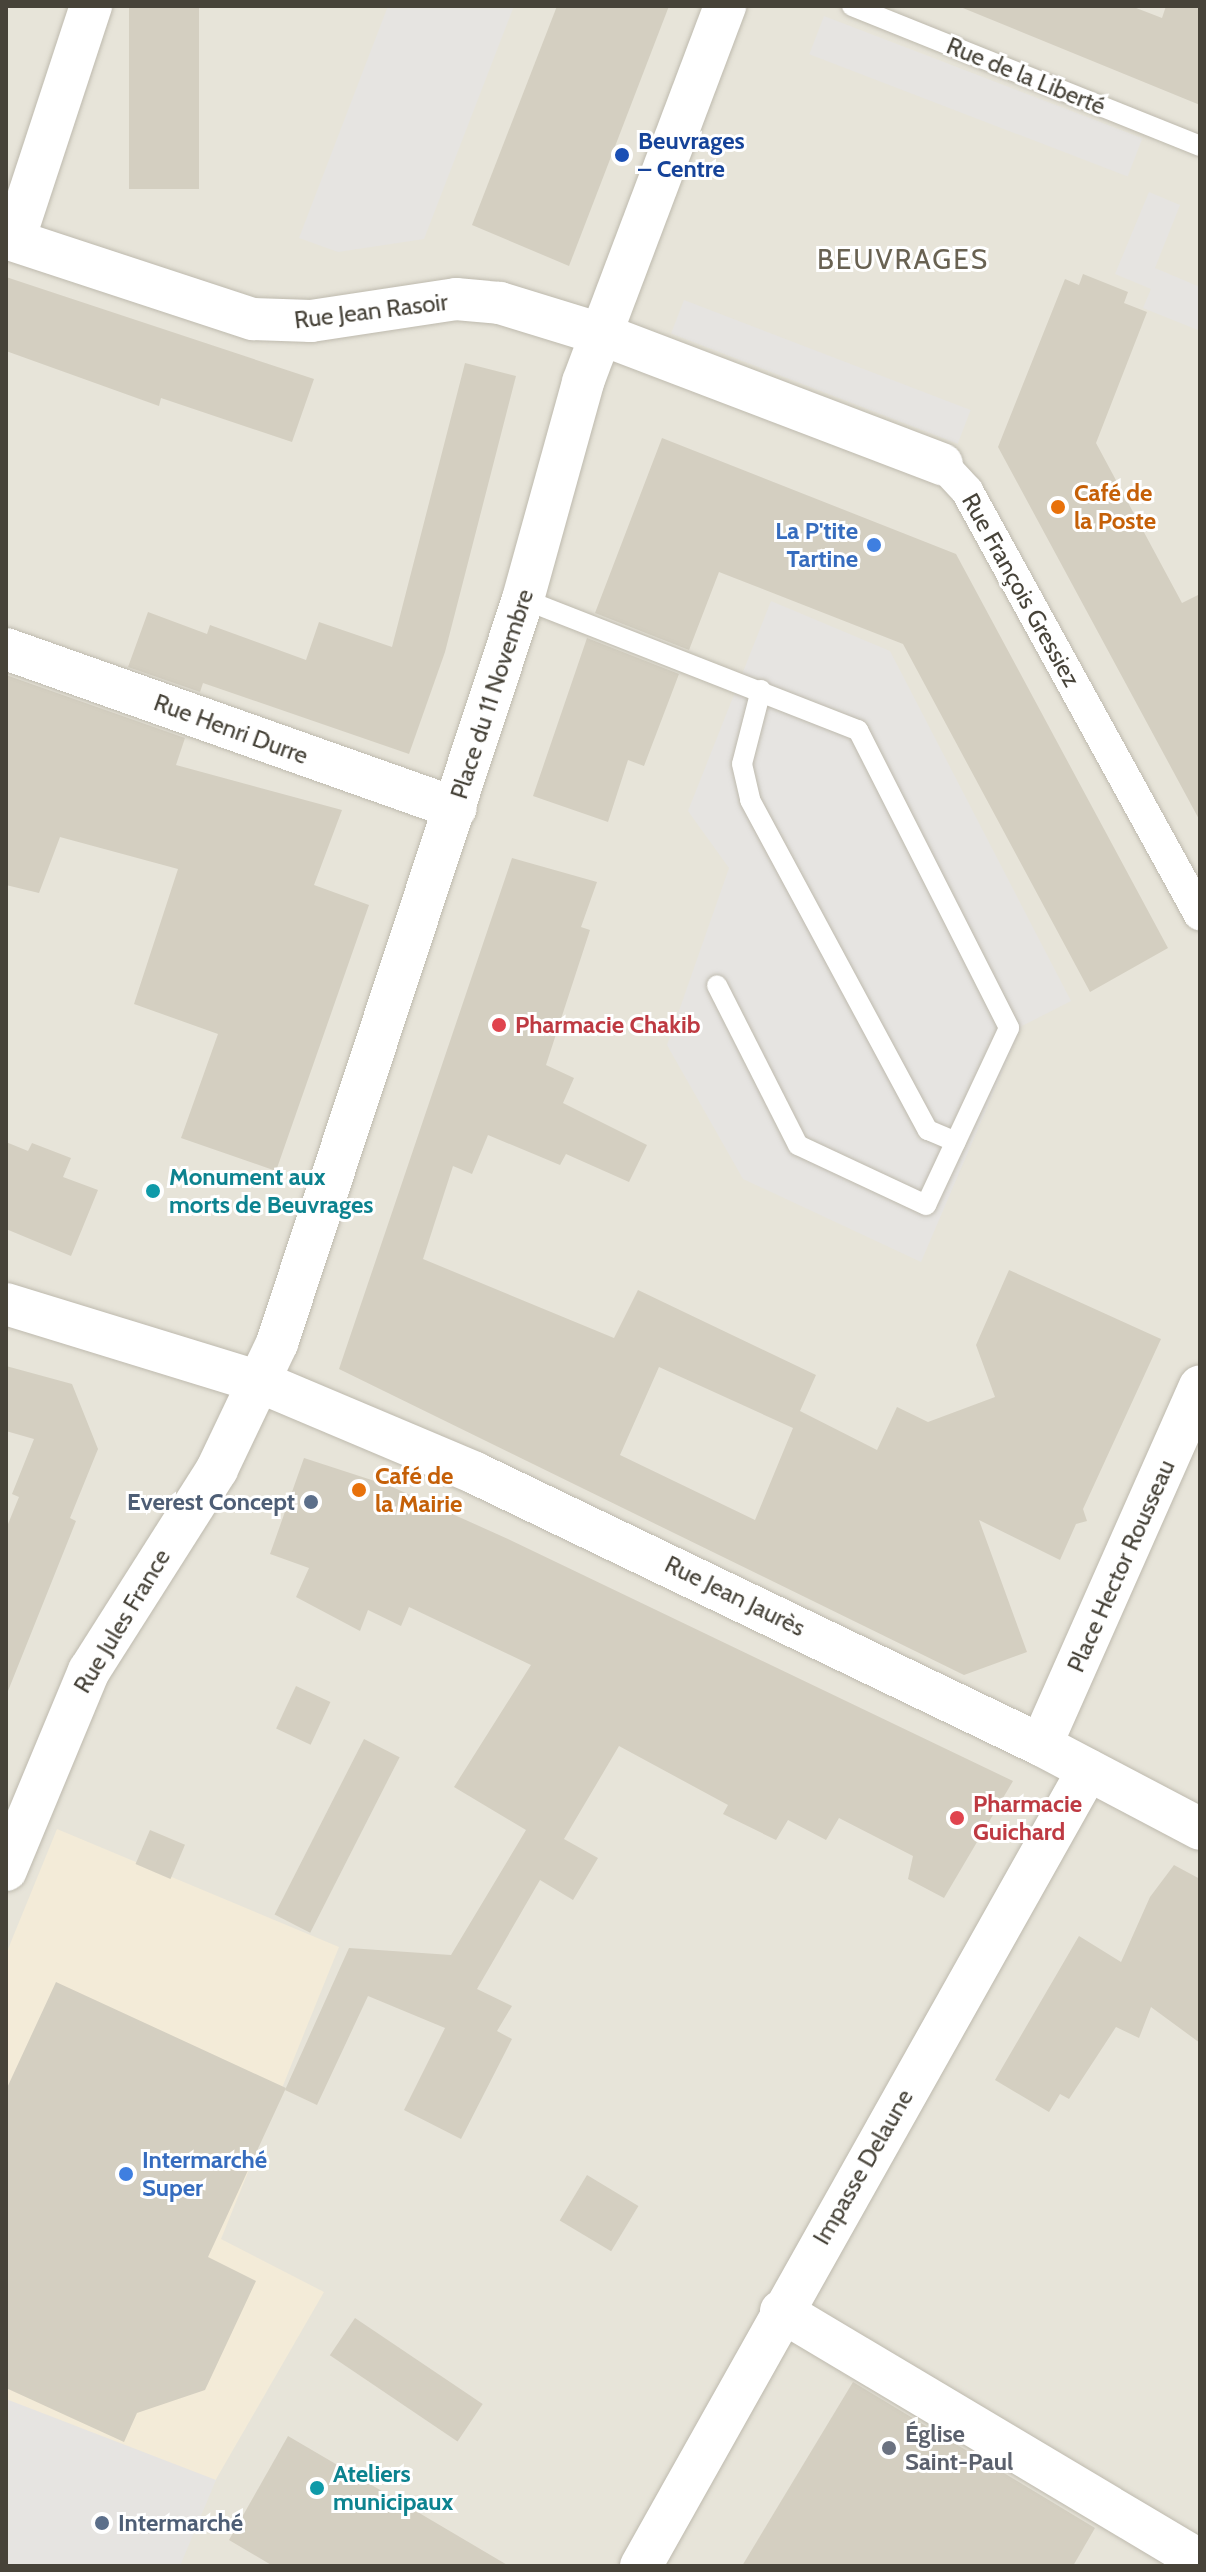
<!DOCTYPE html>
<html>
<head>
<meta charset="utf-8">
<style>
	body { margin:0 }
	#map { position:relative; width:1206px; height:2572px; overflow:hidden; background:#f4f2eb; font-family:Cabin,sans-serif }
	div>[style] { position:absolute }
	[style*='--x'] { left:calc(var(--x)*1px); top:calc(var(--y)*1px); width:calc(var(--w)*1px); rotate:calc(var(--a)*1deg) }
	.residential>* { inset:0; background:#e7e4d9; transform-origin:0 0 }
	.commercial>* { inset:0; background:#f3ebd8 }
	.parking>* { inset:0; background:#e6e4e1; transform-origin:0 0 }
	.building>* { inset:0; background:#d4cfc1; transform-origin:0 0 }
	.roads { filter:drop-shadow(0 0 2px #bebaae) drop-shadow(0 0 2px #bebaae) }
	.service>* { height:20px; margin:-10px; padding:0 10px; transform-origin:10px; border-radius:10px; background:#fff }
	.pedestrian>* { height:32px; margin:-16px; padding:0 16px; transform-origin:16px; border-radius:16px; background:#fff }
	.minor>* { height:42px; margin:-21px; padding:0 21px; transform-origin:21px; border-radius:21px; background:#fff }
	.dots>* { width:22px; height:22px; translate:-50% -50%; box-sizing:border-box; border:4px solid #fff; border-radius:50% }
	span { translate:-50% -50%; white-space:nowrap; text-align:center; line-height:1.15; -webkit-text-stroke:6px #fff; paint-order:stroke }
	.street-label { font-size:24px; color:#474339 }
	.transit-label { font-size:24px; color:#164399; font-weight:700 }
	.left { translate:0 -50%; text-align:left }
	.food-label { font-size:24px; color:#c56008; font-weight:700 }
	.shop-label { font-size:24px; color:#366cbe; font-weight:700 }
	.right { translate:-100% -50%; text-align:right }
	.health-label { font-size:24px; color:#be3a42; font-weight:700 }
	.culture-label { font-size:24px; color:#0d838f; font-weight:700 }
	.service-label { font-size:24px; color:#4e5e75; font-weight:700 }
	.worship-label { font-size:24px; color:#5b616d; font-weight:700 }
	.quarter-label { font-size:28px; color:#696252; letter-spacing:2px }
	.frame { position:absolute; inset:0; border:8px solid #474339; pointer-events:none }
</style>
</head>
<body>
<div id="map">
	<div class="residential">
		<div style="left:6px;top:6px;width:1194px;height:2560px"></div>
	</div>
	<div class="commercial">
		<div style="clip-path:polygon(57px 1829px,339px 1947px,221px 2239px,324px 2292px,166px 2566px,6px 2529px,6px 1954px)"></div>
	</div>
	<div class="parking">
		<div style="clip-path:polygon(388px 6px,514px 6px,424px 239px,338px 252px,299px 238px)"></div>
		<div style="left:824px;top:16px;width:341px;height:41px;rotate:21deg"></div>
		<div style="clip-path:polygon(1149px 192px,1180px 205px,1155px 268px,1200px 287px,1198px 330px,1143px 308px,1151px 289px,1115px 274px)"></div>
		<div style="left:684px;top:300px;width:307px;height:36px;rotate:21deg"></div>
		<div style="clip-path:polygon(771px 601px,890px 651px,1071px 1001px,1022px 1026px,921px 1262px,743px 1179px,667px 1045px,729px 868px,688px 811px)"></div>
		<div style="clip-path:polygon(6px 2399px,216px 2480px,180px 2566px,6px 2566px)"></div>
	</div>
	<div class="building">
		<div style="left:129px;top:6px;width:70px;height:183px"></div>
		<div style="clip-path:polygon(557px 6px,669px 6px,569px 266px,472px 225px)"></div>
		<div style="clip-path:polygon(958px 6px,1131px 6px,1162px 18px,1166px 6px,1200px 6px,1200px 105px)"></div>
		<div style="clip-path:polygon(1083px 274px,1128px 292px,1124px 303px,1147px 312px,1096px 443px,1182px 603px,1200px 594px,1200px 821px,998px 447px,1065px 279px,1079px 285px)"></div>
		<div style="clip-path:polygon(6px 277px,314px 379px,292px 442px,161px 398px,159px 406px,6px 351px)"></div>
		<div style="clip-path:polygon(465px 363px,516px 376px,445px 652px,409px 754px,203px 683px,200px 692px,128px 667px,148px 612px,207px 634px,210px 625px,306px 660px,319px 622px,392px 647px)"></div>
		<div style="clip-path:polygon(662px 438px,956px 554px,1168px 948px,1090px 992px,903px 644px,719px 572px,689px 650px,595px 613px)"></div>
		<div style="clip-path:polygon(587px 638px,679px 674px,644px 766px,628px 760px,608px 822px,533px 796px)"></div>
		<div style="clip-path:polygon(6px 675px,185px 738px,176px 765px,342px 810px,314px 885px,369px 905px,276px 1171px,181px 1138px,218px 1034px,134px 1004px,178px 869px,60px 837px,39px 893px,6px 885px)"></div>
		<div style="clip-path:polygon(evenodd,512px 858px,597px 882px,581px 927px,590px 930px,546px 1065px,574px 1078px,563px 1103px,647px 1145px,629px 1182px,566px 1154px,560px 1165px,488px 1135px,472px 1174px,453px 1166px,423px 1259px,614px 1338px,638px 1290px,816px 1375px,800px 1411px,877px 1450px,897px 1407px,928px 1422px,995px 1397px,976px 1345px,1009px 1270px,1161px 1339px,1083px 1509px,1087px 1521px,1076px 1524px,1060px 1560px,979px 1520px,1027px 1652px,964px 1675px,339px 1369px,512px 858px,659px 1367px,793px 1428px,755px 1520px,620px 1455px,659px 1367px)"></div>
		<div style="clip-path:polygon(6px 1142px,28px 1151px,32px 1143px,71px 1158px,63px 1177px,98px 1190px,71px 1256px,6px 1229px)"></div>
		<div style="clip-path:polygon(6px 1366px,72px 1384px,98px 1449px,70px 1518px,76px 1521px,8px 1691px,6px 1529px,19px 1497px,12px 1494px,34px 1439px,6px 1431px)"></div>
		<div style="clip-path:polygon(304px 1458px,390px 1486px,508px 1539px,1013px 1781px,944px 1898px,908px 1879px,913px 1856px,839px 1818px,826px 1840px,788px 1820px,776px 1840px,723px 1814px,728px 1805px,619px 1746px,564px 1839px,598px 1858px,573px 1900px,540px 1880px,477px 1989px,512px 2006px,497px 2031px,512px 2039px,461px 2139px,404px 2110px,445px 2028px,368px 1996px,317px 2105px,285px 2090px,349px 1948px,451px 1955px,526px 1830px,454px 1787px,531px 1665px,409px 1607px,401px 1626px,368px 1610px,360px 1631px,296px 1597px,309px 1568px,270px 1554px)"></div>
		<div style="left:296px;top:1686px;width:38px;height:47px;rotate:25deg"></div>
		<div style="left:364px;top:1739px;width:40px;height:197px;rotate:27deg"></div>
		<div style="left:150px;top:1830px;width:38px;height:37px;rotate:23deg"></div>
		<div style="clip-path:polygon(1174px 1865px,1200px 1879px,1200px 2043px,1151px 2007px,1139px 2038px,1116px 2027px,1069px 2099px,1060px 2094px,1049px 2112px,995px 2080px,1079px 1936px,1121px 1962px,1150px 1897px)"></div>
		<div style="clip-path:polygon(56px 1982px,286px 2088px,208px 2257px,256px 2281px,205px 2390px,137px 2413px,124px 2442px,6px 2388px,6px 2090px)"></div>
		<div style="left:587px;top:2175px;width:60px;height:53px;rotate:31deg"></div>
		<div style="left:355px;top:2318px;width:154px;height:45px;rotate:34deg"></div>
		<div style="clip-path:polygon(853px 2382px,1095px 2528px,1073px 2566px,742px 2566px)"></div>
		<div style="clip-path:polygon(288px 2436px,404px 2504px,509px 2566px,273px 2566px,229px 2540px)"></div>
	</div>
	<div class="roads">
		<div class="service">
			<div style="--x:852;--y:6;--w:375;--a:21.9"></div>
			<div style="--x:523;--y:599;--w:360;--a:21.4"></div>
			<div style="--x:858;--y:730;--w:334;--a:63.1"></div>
			<div style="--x:1009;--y:1028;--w:195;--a:115.1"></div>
			<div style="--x:926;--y:1205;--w:141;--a:-154.9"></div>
			<div style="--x:798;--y:1145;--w:179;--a:-116.9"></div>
			<div style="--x:761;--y:690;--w:76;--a:104.4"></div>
			<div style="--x:742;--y:764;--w:37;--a:77"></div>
			<div style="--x:750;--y:800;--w:375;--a:61.7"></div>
			<div style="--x:928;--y:1130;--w:30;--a:23"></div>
		</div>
		<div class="pedestrian">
			<div style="--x:942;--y:464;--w:37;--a:47"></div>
			<div style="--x:967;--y:491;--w:483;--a:61.2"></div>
		</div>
		<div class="minor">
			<div style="--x:6;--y:238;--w:260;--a:18.2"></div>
			<div style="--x:253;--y:319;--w:58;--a:2"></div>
			<div style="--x:311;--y:321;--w:147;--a:-8.6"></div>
			<div style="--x:456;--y:299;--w:44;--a:5.2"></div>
			<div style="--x:500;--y:303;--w:106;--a:17.1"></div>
			<div style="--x:601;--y:334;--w:365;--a:20.9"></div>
			<div style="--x:14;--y:240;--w:246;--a:-71.8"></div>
			<div style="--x:6;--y:649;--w:477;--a:19.5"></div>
			<div style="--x:6;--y:1304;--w:266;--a:17.1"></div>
			<div style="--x:260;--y:1382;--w:233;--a:22.9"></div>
			<div style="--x:475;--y:1473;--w:628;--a:25.67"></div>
			<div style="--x:1041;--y:1745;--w:180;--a:27.8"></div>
			<div style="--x:1041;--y:1745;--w:392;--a:-66.1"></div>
			<div style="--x:6;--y:1870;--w:216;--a:-67.4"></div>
			<div style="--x:89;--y:1671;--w:239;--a:-57.6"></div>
			<div style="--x:217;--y:1469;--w:140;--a:-64.5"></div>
			<div style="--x:277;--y:1343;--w:784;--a:-71.7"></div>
			<div style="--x:523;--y:599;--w:225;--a:-74.5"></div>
			<div style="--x:583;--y:382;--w:402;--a:-69.3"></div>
			<div style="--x:781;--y:2311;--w:488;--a:30.8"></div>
			<div style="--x:641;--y:2566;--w:913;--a:-60.68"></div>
		</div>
	</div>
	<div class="dots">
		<div style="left:622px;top:155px;background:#1a4fb4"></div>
		<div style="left:1058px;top:507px;background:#e8710a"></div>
		<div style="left:874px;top:545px;background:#3f7fe0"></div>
		<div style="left:499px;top:1025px;background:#e0444e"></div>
		<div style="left:153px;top:1191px;background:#0f9aa8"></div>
		<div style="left:359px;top:1490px;background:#e8710a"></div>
		<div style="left:311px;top:1502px;background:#5c6f8a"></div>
		<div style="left:957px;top:1818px;background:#e0444e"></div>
		<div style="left:126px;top:2174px;background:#3f7fe0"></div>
		<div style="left:889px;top:2448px;background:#6b7280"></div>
		<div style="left:317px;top:2488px;background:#0f9aa8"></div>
		<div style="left:102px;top:2523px;background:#5c6f8a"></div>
	</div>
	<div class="street-label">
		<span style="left:1026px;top:76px;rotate:22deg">Rue de la Liberté</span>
		<span style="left:371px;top:311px;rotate:-7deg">Rue Jean Rasoir</span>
		<span style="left:1021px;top:590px;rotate:61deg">Rue François Gressiez</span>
		<span style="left:492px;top:694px;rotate:-72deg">Place du 11 Novembre</span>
		<span style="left:231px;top:729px;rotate:20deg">Rue Henri Durre</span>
		<span style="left:1121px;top:1566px;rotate:-66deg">Place Hector Rousseau</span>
		<span style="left:735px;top:1596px;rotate:26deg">Rue Jean Jaurès</span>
		<span style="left:122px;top:1621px;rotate:-59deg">Rue Jules France</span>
		<span style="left:863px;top:2167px;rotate:-60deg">Impasse Delaune</span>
	</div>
	<div class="transit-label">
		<span class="left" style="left:638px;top:155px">Beuvrages<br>– Centre</span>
	</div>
	<div class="food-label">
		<span class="left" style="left:1074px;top:507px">Café de<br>la Poste</span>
		<span class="left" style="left:375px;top:1490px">Café de<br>la Mairie</span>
	</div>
	<div class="shop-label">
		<span class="right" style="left:858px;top:545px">La P'tite<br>Tartine</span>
		<span class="left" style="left:142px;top:2174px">Intermarché<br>Super</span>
	</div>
	<div class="health-label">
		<span class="left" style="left:515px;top:1025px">Pharmacie Chakib</span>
		<span class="left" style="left:973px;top:1818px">Pharmacie<br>Guichard</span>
	</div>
	<div class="culture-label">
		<span class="left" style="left:169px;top:1191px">Monument aux<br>morts de Beuvrages</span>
		<span class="left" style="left:333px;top:2488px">Ateliers<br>municipaux</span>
	</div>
	<div class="service-label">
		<span class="right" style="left:295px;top:1502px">Everest Concept</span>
		<span class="left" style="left:118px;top:2523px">Intermarché</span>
	</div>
	<div class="worship-label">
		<span class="left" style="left:905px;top:2448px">Église<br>Saint-Paul</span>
	</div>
	<div class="quarter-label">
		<span style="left:903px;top:259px">BEUVRAGES</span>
	</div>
	<div class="frame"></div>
</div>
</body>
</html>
